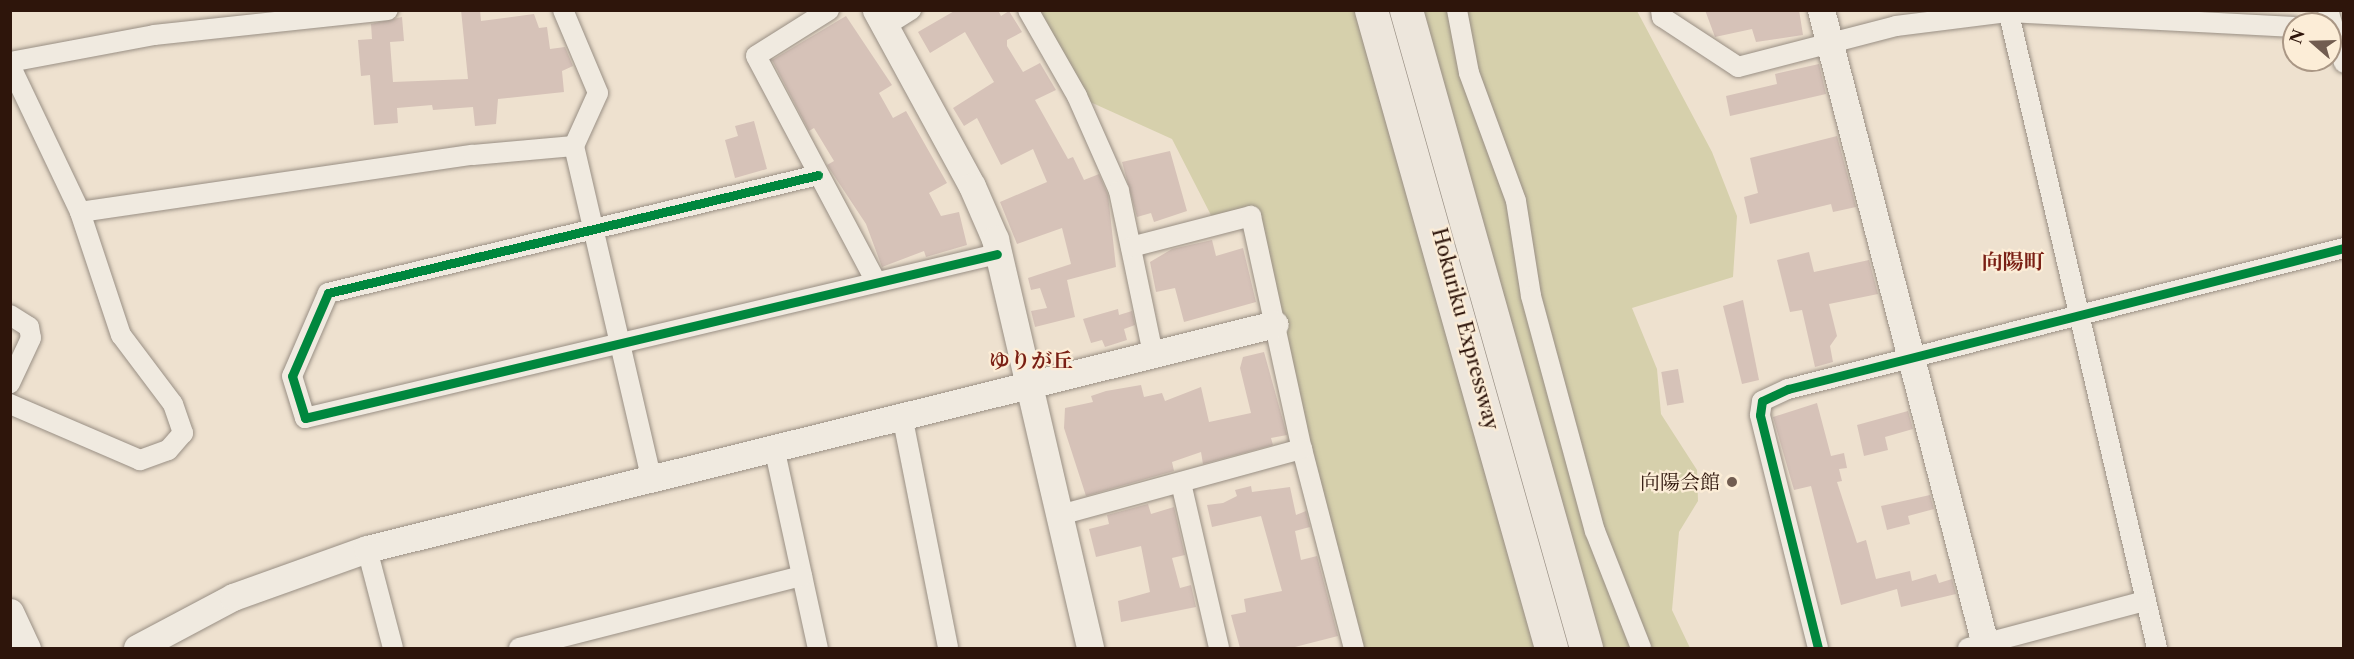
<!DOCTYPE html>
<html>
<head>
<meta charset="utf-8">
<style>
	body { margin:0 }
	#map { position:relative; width:2354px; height:659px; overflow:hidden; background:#eee1cf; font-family:"Libre Caslon Text","Noto Serif JP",serif }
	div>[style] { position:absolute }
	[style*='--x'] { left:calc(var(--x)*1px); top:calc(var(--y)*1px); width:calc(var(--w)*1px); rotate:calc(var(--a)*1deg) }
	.green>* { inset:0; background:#d6d0ac }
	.building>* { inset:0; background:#d6c2b8; transform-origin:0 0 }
	.roads { filter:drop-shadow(0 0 2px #998f84) drop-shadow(0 0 2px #998f84) }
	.street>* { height:20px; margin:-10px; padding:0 10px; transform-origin:10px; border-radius:10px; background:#f0eae0 }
	.secondary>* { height:27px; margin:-13.5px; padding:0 13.5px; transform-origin:13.5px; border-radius:13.5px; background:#f0eae0 }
	.highway>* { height:33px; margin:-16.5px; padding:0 16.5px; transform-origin:16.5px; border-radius:16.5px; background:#ede6dc }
	.cycleway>* { height:9px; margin:-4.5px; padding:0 4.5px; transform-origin:4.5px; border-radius:4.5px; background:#00873e }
	.dots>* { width:16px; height:16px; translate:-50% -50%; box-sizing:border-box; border:3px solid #fcedd7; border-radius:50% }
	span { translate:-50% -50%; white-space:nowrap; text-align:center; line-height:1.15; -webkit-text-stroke:4.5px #fcedd7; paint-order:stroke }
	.street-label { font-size:20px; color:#2e150b }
	.poi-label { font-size:20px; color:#2e150b }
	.right { translate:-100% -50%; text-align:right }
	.neighbourhood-label { font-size:21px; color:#7a1f14; font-weight:700 }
	.frame { position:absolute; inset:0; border:12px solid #2e150b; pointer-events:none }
	.north { position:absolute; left:2282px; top:12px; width:60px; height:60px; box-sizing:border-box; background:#fcedd7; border:2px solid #aa9785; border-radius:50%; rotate:290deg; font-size:16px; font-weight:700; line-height:24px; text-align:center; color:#2e150b }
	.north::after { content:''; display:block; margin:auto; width:21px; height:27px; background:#715c50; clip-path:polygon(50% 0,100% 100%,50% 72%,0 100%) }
</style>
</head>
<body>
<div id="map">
	<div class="green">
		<div style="clip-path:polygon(1028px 11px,1637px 11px,1712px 152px,1737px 216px,1733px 277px,1632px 308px,1657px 369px,1661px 414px,1697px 470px,1698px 501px,1679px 532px,1672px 610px,1690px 648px,1354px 648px,1251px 217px,1216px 225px,1172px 139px,1077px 96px)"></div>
	</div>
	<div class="building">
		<div style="clip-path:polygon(461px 10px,480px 10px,481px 21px,534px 14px,539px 28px,547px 27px,550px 49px,565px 47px,573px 66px,562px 71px,564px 92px,498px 99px,496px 124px,475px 126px,473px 107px,433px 110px,432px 105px,397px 108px,398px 123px,374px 125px,370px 75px,361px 76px,358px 40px,372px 39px,371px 24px,402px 17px,404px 41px,390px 42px,393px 82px,468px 79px)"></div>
		<div style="clip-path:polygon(956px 10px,998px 10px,1001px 16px,1009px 11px,1022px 32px,1007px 40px,1007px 46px,1023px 72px,1040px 63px,1056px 90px,1035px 100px,1068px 159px,1073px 157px,1084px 180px,1099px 174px,1108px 195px,1116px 267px,1067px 280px,1075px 317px,1035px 327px,1031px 311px,1047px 308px,1040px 288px,1031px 290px,1028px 278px,1071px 264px,1062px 228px,1017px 244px,1000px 202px,1047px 182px,1033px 149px,1001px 165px,977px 118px,964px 126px,953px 108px,994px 82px,965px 32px,930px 53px,918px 32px)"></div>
		<div style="clip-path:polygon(1705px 10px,1799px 10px,1803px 35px,1756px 42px,1752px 29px,1715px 37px)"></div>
		<div style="clip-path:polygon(846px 16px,892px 85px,879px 93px,893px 118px,906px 111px,947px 183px,929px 193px,941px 216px,959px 212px,967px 245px,926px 257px,924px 251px,882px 267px,866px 224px,827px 165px,834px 161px,814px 128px,809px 131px,772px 60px)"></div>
		<div style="clip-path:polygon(1819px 64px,1826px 94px,1730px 116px,1726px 96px,1777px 84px,1775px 74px)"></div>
		<div style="clip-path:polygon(754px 121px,767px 169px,735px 178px,725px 140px,738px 136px,735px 126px)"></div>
		<div style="clip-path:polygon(1837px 136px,1856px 207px,1833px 212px,1831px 204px,1750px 224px,1744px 197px,1758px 193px,1750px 158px)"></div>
		<div style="clip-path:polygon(1170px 151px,1187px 211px,1154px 222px,1151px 213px,1137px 217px,1122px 162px)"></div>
		<div style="clip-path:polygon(1212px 240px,1216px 256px,1243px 248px,1256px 302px,1184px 322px,1175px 288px,1156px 292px,1150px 262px,1172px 249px)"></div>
		<div style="clip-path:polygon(1809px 252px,1814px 272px,1869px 260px,1878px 294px,1829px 304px,1837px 336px,1830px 346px,1833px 362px,1815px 367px,1802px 310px,1790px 312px,1777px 260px)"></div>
		<div style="clip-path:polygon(1743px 300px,1759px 380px,1742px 384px,1723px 306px)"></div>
		<div style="clip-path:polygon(1118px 309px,1119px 315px,1132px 311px,1135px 325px,1124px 329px,1127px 340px,1105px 347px,1102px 340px,1091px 343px,1083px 319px)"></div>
		<div style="clip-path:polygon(1264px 352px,1287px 435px,1271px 438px,1273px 445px,1203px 464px,1201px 452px,1172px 462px,1174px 471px,1086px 496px,1064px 428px,1065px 408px,1093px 402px,1091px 396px,1106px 391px,1141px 385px,1144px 397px,1162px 393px,1165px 401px,1201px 387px,1209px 422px,1251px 413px,1240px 368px,1243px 357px)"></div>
		<div style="left:1678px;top:369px;width:34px;height:17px;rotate:80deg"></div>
		<div style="clip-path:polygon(1817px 403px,1831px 456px,1844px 453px,1847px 468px,1839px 469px,1842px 481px,1837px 482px,1857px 543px,1866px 540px,1876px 579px,1910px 571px,1912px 581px,1936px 574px,1939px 583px,1952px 579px,1956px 594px,1901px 607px,1897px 589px,1841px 605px,1811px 486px,1794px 490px,1773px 417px)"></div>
		<div style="clip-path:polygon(1908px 411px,1913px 429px,1885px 437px,1888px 450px,1864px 456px,1857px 425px)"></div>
		<div style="clip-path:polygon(1251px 486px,1252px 492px,1290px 487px,1296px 515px,1306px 511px,1310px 527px,1295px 531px,1301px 560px,1317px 556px,1338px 636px,1291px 648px,1240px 648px,1231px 615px,1246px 612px,1244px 599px,1282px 591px,1261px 516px,1212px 527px,1207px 505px,1223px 503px,1237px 496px,1235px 490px)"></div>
		<div style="clip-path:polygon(1930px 495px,1934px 509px,1908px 516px,1910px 524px,1887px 530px,1881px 506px)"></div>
		<div style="clip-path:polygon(1148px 504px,1151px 514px,1174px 507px,1185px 555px,1172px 558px,1180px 588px,1191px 585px,1196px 607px,1121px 622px,1118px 601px,1150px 592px,1141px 546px,1096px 557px,1089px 529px,1109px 524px,1107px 515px)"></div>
	</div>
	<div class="roads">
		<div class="street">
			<div style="--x:563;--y:10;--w:90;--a:67.1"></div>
			<div style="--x:598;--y:93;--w:58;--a:114.4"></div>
			<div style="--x:574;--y:146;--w:340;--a:76.9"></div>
			<div style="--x:829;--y:10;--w:86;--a:147.8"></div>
			<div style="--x:756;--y:56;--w:256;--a:62"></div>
			<div style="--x:1028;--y:10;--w:99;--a:60.3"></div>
			<div style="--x:1077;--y:96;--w:104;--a:66.1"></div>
			<div style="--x:1119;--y:191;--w:167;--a:78.2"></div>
			<div style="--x:1457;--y:10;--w:64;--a:79.2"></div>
			<div style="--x:1469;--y:73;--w:136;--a:69.8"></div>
			<div style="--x:1516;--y:201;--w:96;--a:81"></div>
			<div style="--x:1531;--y:296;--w:244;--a:74.8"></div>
			<div style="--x:1595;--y:531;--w:126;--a:68.5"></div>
			<div style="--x:1661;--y:10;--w:7;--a:82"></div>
			<div style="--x:1662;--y:17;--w:91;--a:33.3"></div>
			<div style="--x:1738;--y:67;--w:163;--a:-14.5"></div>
			<div style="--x:1896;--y:26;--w:114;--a:-7.1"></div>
			<div style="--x:2009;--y:12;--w:285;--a:3"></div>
			<div style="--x:2008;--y:10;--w:655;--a:76.85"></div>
			<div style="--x:2328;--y:10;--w:55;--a:73.2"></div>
			<div style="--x:885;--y:26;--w:31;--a:-32"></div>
			<div style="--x:10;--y:62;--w:147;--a:-10.6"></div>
			<div style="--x:154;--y:35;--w:235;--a:-6.1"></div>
			<div style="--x:10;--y:65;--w:163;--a:64.5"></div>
			<div style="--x:80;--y:212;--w:130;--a:71.6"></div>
			<div style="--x:121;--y:335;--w:86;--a:53"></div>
			<div style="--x:173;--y:404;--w:31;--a:71"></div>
			<div style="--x:183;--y:433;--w:23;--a:131"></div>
			<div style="--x:168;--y:450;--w:30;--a:160"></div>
			<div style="--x:140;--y:460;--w:142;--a:-156.7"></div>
			<div style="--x:818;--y:175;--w:504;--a:166.46"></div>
			<div style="--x:328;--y:293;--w:90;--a:113.4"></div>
			<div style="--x:292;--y:376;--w:44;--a:72.8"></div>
			<div style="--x:305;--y:418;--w:711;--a:-13.33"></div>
			<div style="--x:80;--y:212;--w:397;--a:-8.3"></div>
			<div style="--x:473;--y:155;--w:101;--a:-5.1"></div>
			<div style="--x:1131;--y:247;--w:124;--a:-14.5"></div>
			<div style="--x:1251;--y:216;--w:239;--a:77.7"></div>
			<div style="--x:1302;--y:449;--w:206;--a:75.4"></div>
			<div style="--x:10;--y:315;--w:22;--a:32"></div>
			<div style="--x:29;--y:327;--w:11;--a:80"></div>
			<div style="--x:31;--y:338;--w:50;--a:115"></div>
			<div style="--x:902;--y:415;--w:237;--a:78.8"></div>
			<div style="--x:774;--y:447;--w:206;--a:77.7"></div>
			<div style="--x:1181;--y:483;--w:169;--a:77"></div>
			<div style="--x:1060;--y:515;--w:251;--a:-15.3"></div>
			<div style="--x:367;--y:549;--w:102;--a:75.3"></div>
			<div style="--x:519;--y:648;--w:292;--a:-14.3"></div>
			<div style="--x:1818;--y:648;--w:240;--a:-104"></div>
			<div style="--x:1760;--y:415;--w:14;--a:-82"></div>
			<div style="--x:1762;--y:401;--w:29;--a:-25"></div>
			<div style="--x:1788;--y:389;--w:574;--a:-14.23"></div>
			<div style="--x:1968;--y:648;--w:183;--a:-14.9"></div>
		</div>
		<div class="secondary">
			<div style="--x:876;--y:10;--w:200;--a:61.4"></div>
			<div style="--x:972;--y:186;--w:58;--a:66.5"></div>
			<div style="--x:995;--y:239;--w:420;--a:76.9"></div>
			<div style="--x:1821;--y:10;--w:659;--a:75.5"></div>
			<div style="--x:10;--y:612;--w:40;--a:65"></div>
			<div style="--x:137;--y:648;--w:109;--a:-28"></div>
			<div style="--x:233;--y:597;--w:142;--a:-19.7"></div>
			<div style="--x:367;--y:549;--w:935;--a:-13.92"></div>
		</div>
		<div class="highway">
			<div style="--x:1371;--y:10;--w:663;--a:74.24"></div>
			<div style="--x:1406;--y:10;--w:663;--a:74.24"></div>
		</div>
	</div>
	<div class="cycleway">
		<div style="--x:818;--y:175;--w:504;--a:166.46"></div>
		<div style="--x:328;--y:293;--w:90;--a:113.4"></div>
		<div style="--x:292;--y:376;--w:44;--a:72.8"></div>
		<div style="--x:305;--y:418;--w:711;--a:-13.33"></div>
		<div style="--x:1818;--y:648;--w:240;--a:-104"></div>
		<div style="--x:1760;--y:415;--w:14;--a:-82"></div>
		<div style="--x:1762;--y:401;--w:29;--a:-25"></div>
		<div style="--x:1788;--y:389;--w:574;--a:-14.23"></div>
	</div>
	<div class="dots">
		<div style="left:1732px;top:482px;background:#715c50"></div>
	</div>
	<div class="street-label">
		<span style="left:1465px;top:329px;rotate:75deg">Hokuriku Expressway</span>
	</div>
	<div class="poi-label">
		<span class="right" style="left:1720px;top:482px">向陽会館</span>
	</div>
	<div class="neighbourhood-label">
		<span style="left:2013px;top:262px">向陽町</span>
		<span style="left:1031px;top:361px">ゆりが丘</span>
	</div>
	<div class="frame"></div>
	<div class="north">N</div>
</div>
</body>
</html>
